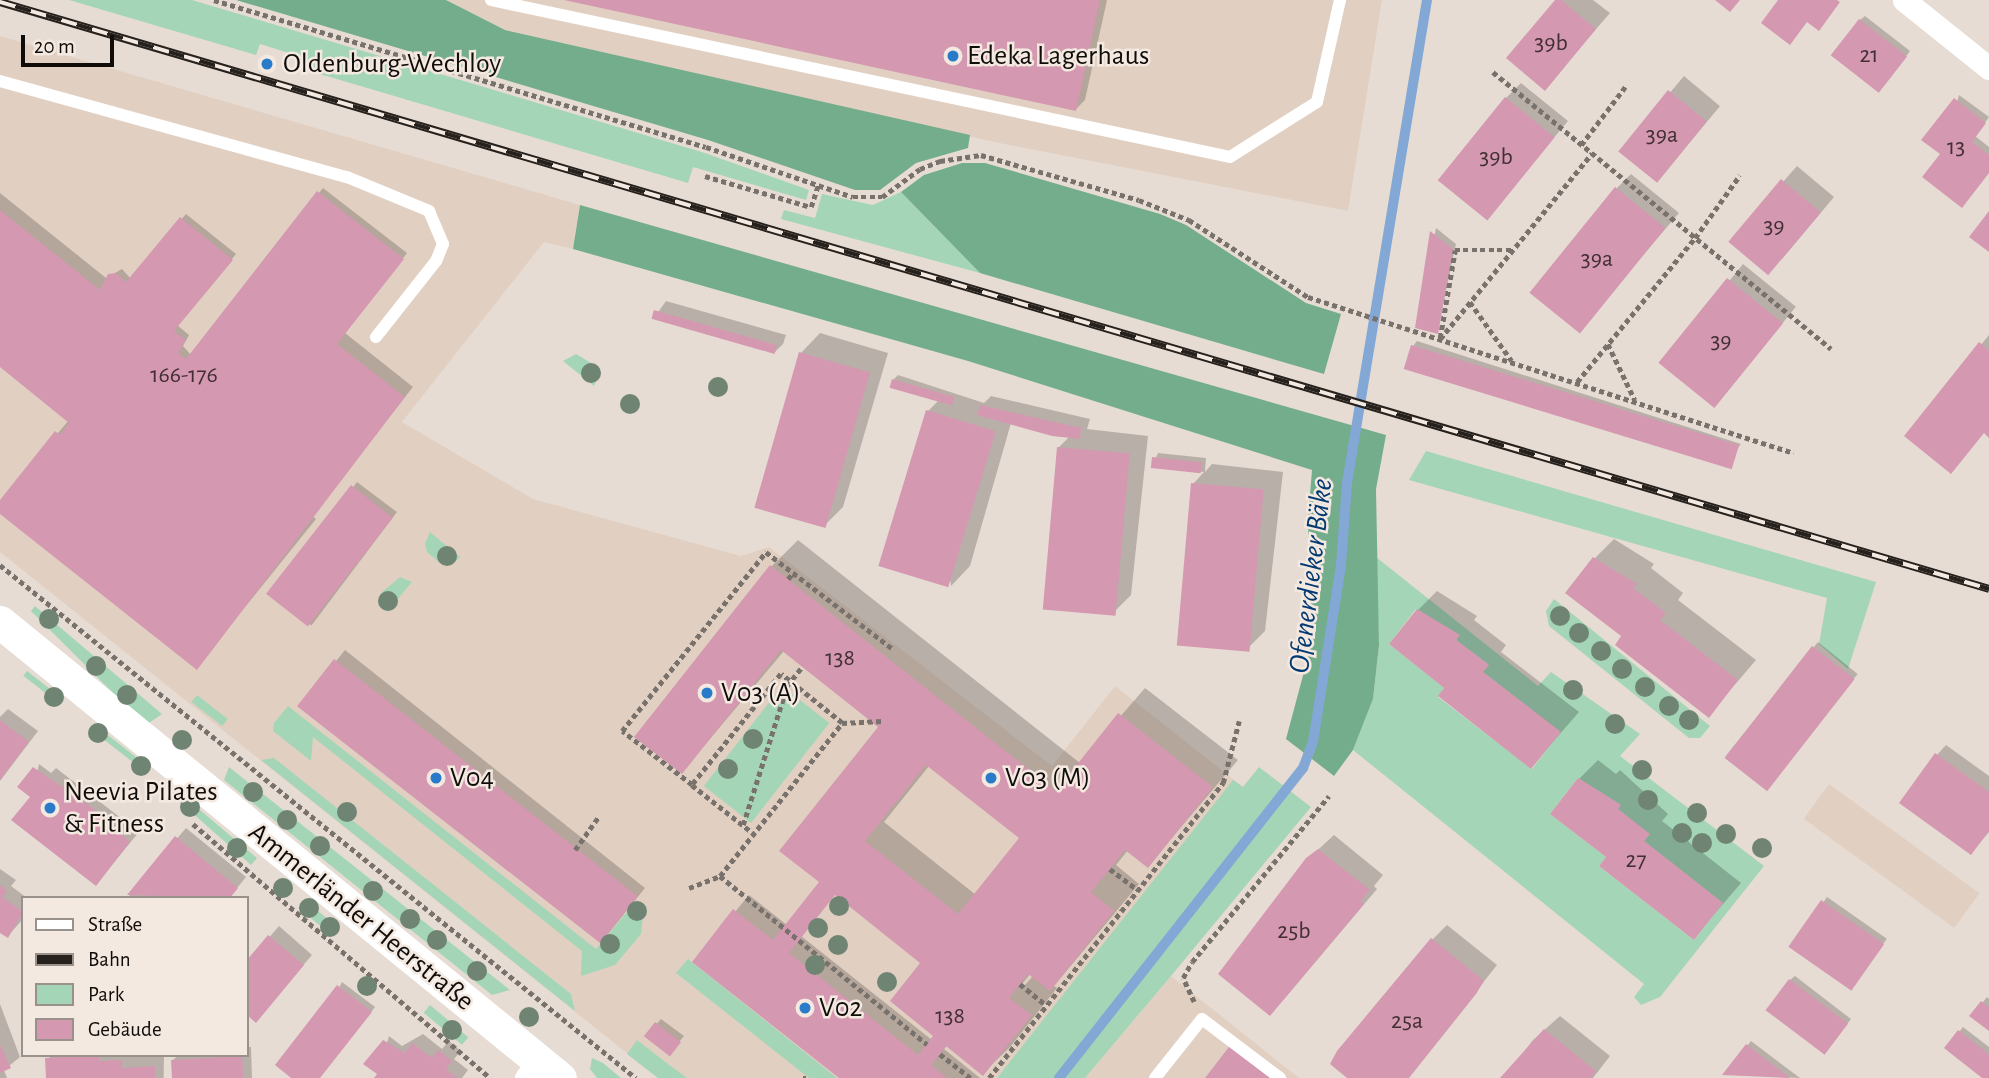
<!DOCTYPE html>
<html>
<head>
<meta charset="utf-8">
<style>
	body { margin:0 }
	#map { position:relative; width:1989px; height:1078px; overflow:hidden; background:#e7dcd3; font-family:"Alegreya Sans",sans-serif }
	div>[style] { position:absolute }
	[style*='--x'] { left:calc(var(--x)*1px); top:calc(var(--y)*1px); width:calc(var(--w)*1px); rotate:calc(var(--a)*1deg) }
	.built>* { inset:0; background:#e1d0c2; transform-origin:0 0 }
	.green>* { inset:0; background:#a4d5b7; transform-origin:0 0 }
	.forest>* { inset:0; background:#73ad8b }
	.shadow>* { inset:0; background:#0003; transform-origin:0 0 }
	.stream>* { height:10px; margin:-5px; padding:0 5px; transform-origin:5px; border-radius:5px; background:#83a8d6 }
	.building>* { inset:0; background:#d498b1; transform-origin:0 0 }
	.path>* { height:4.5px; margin-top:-2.25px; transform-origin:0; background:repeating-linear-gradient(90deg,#79726c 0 5px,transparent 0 8.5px) }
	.lane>* { height:12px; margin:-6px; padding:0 6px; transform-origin:6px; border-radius:6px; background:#fff }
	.street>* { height:23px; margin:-11.5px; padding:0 11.5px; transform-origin:11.5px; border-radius:11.5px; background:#fff }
	.secondary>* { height:33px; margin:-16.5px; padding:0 16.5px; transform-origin:16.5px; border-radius:16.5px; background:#fff }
	.rail>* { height:8px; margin-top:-4px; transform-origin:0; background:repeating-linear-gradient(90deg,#f4e9e1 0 16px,#26211d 0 32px); box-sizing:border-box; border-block:2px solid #26211d }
	.trees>* { width:20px; height:20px; margin:-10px; border-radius:50%; background:#6f8473 }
	.dots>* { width:19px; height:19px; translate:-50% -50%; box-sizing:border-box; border:4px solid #f4e9e1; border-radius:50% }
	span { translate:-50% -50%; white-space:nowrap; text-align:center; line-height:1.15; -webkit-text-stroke:5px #f4e9e1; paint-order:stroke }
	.number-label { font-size:24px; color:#412f33 }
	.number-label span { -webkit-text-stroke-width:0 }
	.poi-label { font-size:28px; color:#100c09 }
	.left { translate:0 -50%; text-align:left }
	.street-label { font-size:28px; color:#100c09 }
	.water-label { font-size:30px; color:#043a72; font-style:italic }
	.legend { position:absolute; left:21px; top:896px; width:228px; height:161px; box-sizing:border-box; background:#f4e9e1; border:2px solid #99918b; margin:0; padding:9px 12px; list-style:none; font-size:21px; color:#100c09 }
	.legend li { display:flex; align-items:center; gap:14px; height:35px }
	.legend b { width:35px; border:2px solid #99918b }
	.scale { position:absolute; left:21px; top:35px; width:93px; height:32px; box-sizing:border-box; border:4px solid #100c09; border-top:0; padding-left:9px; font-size:21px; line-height:24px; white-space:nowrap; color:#100c09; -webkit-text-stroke:5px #f4e9e1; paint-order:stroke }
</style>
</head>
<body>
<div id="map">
	<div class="built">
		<div style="clip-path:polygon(446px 0,1382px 0,1348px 211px,999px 143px,505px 30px)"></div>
		<div style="clip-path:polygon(0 36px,580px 205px,573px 249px,544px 242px,402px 422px,533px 499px,741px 556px,769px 547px,1052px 766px,1115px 686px,1243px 787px,1006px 1078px,658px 1078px,0 552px)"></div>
		<div style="left:1829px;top:784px;width:186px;height:43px;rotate:36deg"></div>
		<div style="clip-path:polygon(1171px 976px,1299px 1078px,1085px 1078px)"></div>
	</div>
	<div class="green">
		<div style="clip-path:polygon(69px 0,192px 0,705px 153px,809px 190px,806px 200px,693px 167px,688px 183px,303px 69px,305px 58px,260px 44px,256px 55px)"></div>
		<div style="clip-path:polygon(901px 192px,980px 273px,781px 219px,784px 210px,815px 218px,822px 194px,873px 205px)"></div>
		<div style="clip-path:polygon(576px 354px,596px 366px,599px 374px,594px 386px,563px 361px)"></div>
		<div style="clip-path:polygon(1426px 451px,1876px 582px,1848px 669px,1819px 644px,1827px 598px,1409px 480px)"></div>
		<div style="clip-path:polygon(430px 532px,460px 557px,454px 563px,440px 563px,427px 552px,425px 544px)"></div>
		<div style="clip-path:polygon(evenodd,1376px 557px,1538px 686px,1551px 672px,1640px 734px,1620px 756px,1764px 866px,1660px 997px,1641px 1005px,1634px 997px,1644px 984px,1353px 750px,1373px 699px,1379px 645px,1376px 557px,1416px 609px,1459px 635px,1456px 640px,1488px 664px,1483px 672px,1560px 732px,1532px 769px,1438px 697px,1444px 688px,1389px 644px,1416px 609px,1376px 557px,1578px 778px,1621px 805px,1618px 809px,1649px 835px,1644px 841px,1723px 903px,1694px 940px,1599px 866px,1606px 857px,1550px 814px,1578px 778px)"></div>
		<div style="clip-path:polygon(400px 577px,412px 582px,387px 612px,382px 607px,381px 593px)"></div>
		<div style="clip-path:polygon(1554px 599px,1710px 726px,1700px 738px,1689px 738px,1549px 626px,1546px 611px)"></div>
		<div style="clip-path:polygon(35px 606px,162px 714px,149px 723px,116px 696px,31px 611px)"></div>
		<div style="left:27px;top:671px;width:46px;height:6px;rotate:38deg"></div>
		<div style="left:782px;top:686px;width:60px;height:127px;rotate:38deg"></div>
		<div style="left:197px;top:695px;width:39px;height:9px;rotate:38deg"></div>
		<div style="clip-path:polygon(288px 706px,596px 949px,632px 906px,643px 915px,641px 934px,615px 965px,581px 976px,582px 951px,313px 737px,311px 761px,273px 731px,274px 723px)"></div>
		<div style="left:95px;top:725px;width:68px;height:6px;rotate:38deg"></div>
		<div style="clip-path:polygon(274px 758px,571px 994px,575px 1011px,261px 760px)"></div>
		<div style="clip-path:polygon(229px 767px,510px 990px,492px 995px,224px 780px)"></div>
		<div style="clip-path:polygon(1259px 767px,1311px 807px,1171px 976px,1085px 1078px,997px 1078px,1233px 780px,1243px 787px)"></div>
		<div style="clip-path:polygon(175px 789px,257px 858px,251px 865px,172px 795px)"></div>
		<div style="left:305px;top:900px;width:43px;height:10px;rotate:40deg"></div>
		<div style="clip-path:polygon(688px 959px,837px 1078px,809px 1078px,676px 973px)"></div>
		<div style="left:430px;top:1005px;width:50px;height:10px;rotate:40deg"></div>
		<div style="clip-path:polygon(637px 1040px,668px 1064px,687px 1078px,658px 1078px,627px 1054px)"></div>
		<div style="clip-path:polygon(592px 1058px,603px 1063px,621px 1078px,597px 1078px,590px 1069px)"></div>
	</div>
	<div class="forest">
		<div style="clip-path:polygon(236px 0,446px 0,505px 30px,970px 135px,968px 148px,916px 163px,880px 190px,855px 190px,708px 140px)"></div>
		<div style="clip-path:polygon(962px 163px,985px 163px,1160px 214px,1186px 225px,1306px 303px,1341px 314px,1324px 374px,980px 273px,901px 192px,924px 175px)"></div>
		<div style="clip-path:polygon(580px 205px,1386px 435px,1376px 489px,1379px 645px,1373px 699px,1353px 750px,1334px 776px,1286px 739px,1312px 642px,1308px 520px,1312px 470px,968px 361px,573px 249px)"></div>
	</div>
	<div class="shadow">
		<div style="clip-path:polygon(567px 0,1107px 0,1085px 100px,1076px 109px)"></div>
		<div style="clip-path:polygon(1557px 0,1593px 0,1610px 13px,1545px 88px)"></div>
		<div style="clip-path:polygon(1865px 16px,1910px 51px,1884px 86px,1860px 20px)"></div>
		<div style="left:1684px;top:76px;width:47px;height:98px;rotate:40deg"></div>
		<div style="clip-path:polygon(1521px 83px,1568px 121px,1487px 217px,1506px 98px)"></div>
		<div style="clip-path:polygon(1959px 95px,1989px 117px,1975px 136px,1989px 147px,1989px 172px,1943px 154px)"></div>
		<div style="clip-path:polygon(1797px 166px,1834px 197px,1782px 259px,1730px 242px)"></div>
		<div style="clip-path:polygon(1631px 174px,1679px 213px,1579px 330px,1617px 188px)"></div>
		<div style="clip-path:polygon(323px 188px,407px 253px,345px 333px,413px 387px,311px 515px,316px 519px,197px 667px,0 512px,0 502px,69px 420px,0 365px,0 193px,106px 278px,122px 269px,131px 279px,186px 214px,236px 254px,177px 325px,189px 335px,183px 346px,191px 355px)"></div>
		<div style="clip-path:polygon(1436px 228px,1456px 244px,1437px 332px,1417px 326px)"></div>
		<div style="left:1743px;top:264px;width:68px;height:128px;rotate:39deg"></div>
		<div style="clip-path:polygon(666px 301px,786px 335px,783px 344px,774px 353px,654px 318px)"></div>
		<div style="clip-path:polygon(820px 333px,888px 353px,843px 507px,824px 526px,801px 353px)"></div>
		<div style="clip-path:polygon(1989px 335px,1989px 435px,1985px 432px,1906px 436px)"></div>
		<div style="clip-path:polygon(1417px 341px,1741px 444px,1725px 463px,1413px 346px)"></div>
		<div style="clip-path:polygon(898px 375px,984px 403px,991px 396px,1090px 419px,1087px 429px,1148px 436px,1131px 595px,1112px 614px,1058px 448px,1070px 436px,1011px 423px,970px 566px,951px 586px,928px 411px,938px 401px,893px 380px)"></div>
		<div style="clip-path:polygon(1158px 453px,1206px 458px,1205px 472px,1212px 464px,1283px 472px,1265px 631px,1246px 650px,1193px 484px,1204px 472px,1152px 467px)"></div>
		<div style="left:357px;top:482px;width:50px;height:142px;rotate:37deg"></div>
		<div style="clip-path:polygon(1614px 539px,1654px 564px,1651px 568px,1683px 593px,1678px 600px,1756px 660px,1709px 715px,1595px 558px)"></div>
		<div style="clip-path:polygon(evenodd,798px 540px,1080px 763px,1145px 688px,1238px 760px,1148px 866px,1128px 850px,1116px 865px,1139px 884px,1054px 986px,1057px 988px,1010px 1047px,983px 1073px,948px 1045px,944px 1049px,980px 1078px,842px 1078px,694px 961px,749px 895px,787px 925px,821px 882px,880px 726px,784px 651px,682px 772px,637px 736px,772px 566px,798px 540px,929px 766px,1021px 838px,976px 895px,884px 822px,929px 766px,798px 540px,835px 893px,923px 962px,936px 1035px,932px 1040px,801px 936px,835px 893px,798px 540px,1031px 973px,1034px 975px,1024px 986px,1022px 984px,1031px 973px)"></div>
		<div style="clip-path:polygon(1437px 591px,1477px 616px,1474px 620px,1506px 645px,1501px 652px,1579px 712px,1531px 767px,1447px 687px,1418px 610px)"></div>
		<div style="left:1818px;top:642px;width:51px;height:147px;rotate:39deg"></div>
		<div style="clip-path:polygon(345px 650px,645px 888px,608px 934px,300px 706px)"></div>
		<div style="clip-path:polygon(8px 709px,38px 731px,0 781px,0 717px)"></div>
		<div style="clip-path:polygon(1946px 745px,1989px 776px,1989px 832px,1971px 853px,1937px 755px)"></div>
		<div style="clip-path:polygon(1598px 760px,1616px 774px,1620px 770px,1668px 814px,1662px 821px,1741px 883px,1694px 938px,1608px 857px,1579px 779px)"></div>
		<div style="clip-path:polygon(39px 764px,51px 773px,56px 768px,139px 832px,96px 884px,32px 796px)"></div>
		<div style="clip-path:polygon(186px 828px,246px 877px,229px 898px,132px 898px,129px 895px)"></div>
		<div style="clip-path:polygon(1334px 835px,1383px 875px,1374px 886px,1377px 889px,1284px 999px,1308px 859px)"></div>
		<div style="clip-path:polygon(0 869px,16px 880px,11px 886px,27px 898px,23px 898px,23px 919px,8px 936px,0 931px)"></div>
		<div style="left:1827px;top:897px;width:73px;height:61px;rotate:35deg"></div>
		<div style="clip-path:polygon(1447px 925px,1497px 965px,1407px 1078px,1350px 1078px,1432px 940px)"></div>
		<div style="clip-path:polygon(279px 926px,312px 955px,256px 1020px,247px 1013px,247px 963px)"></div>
		<div style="clip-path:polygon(1795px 976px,1851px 1019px,1828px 1048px,1790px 980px)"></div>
		<div style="clip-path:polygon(342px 982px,375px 1007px,319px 1078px,294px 1078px)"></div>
		<div style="clip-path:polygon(1987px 997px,1989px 999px,1989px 1029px,1972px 1016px)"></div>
		<div style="clip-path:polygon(0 1004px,20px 1057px,4px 1070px,7px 1078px,0 1078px)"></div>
		<div style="clip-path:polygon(1560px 1016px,1610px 1056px,1593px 1078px,1504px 1078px,1533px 1040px)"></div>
		<div style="clip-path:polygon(661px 1019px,684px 1036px,673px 1049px,646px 1036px)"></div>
		<div style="clip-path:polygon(1963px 1027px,1989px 1047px,1989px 1078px,1959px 1032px)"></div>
		<div style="clip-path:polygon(423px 1034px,442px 1049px,449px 1041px,461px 1051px,454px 1059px,468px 1070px,462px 1078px,376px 1078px,389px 1036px,402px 1046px)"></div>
		<div style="clip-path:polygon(1751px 1041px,1800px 1078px,1724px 1074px)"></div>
		<div style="clip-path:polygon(247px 1047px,251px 1047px,252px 1078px,173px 1078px,173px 1060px,178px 1055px,247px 1055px)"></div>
		<div style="left:50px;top:1055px;width:114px;height:23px;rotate:1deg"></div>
	</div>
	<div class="stream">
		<div style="--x:1059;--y:1078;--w:395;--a:-51.8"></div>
		<div style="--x:1303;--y:768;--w:28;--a:-69"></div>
		<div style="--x:1313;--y:742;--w:179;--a:-81"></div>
		<div style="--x:1341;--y:565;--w:82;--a:-85.8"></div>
		<div style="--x:1347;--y:483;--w:490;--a:-80.6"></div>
	</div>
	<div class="building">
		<div style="clip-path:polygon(564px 0,1100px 0,1076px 111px)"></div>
		<div style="clip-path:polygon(1555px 0,1561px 0,1596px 29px,1545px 91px,1506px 58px)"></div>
		<div style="clip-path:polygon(1715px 0,1740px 0,1730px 12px)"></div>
		<div style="clip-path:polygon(1778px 0,1837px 0,1840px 2px,1819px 31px,1807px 22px,1790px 45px,1761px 23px)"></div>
		<div style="left:1859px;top:19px;width:61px;height:46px;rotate:38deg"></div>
		<div style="left:1668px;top:90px;width:50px;height:79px;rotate:39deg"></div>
		<div style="left:1505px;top:97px;width:64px;height:107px;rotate:39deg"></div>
		<div style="clip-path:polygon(1954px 98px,1986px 123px,1972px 142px,1989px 155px,1989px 173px,1962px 208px,1922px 177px,1940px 154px,1921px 140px)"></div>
		<div style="left:1781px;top:179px;width:52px;height:82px;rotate:40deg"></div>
		<div style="left:1615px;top:187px;width:65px;height:136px;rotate:39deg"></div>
		<div style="clip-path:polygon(317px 191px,404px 259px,337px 344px,405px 397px,197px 670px,0 514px,0 500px,55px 431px,60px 435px,69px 423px,0 367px,0 210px,100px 290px,108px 274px,116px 273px,126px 282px,180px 217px,233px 260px,174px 331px,186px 340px,178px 353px,186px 359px)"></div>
		<div style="clip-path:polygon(1989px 211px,1989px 252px,1969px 237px)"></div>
		<div style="clip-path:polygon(1430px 231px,1453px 249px,1438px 334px,1415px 328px)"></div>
		<div style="left:1727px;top:278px;width:72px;height:109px;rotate:39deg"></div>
		<div style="left:654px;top:310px;width:128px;height:9px;rotate:16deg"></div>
		<div style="clip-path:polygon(1979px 342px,1989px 350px,1989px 438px,1984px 433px,1951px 474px,1904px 436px)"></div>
		<div style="left:1411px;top:345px;width:343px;height:25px;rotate:17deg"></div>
		<div style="left:799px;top:352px;width:74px;height:162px;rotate:16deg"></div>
		<div style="left:892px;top:379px;width:65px;height:9px;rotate:16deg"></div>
		<div style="clip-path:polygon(980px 405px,1081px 428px,1080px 439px,1052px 436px,977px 415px)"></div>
		<div style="left:926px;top:410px;width:73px;height:163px;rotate:17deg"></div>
		<div style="left:1057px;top:447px;width:73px;height:163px;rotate:5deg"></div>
		<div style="left:1152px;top:457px;width:50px;height:11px;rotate:6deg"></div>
		<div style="left:1191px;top:483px;width:73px;height:163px;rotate:5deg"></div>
		<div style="left:351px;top:485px;width:53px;height:138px;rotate:38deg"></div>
		<div style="clip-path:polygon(1593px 557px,1637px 584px,1633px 588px,1666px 613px,1660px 620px,1738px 680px,1709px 718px,1615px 645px,1621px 636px,1565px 593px)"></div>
		<div style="clip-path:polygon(evenodd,770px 565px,1056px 791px,1118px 713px,1213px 787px,1148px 868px,1125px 850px,1091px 892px,1114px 911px,1050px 991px,1028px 974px,1009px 998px,1032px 1015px,983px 1076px,946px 1046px,931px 1065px,947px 1078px,839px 1078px,692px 962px,733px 909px,773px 940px,819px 882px,779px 851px,878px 727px,781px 650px,682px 774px,634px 737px,770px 565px,926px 765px,1019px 838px,958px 914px,865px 841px,926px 765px,770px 565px,835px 895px,920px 963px,890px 1001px,933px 1036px,918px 1055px,789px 953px,835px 895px)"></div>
		<div style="clip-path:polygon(1417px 609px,1460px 635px,1456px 640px,1489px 665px,1483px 672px,1561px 732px,1531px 769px,1438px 696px,1444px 688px,1389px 644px)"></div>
		<div style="left:1812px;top:646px;width:54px;height:142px;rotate:38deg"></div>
		<div style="left:334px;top:659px;width:385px;height:60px;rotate:38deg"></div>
		<div style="clip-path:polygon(0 720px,29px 742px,0 780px)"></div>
		<div style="clip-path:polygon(1935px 753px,1989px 792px,1989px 831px,1971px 855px,1899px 803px)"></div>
		<div style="clip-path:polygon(33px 767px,90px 806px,130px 842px,96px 886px,11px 820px,30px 797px,17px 787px)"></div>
		<div style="clip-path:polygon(1578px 778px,1621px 805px,1618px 809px,1650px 834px,1644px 841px,1723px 903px,1694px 940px,1599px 866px,1606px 857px,1550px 814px)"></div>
		<div style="clip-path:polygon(175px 836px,238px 888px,230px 898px,127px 895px)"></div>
		<div style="clip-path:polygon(1318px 849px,1370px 890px,1361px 901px,1364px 904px,1270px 1016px,1218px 974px,1306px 858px)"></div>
		<div style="clip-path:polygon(0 885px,7px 891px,2px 897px,23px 912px,8px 938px,0 933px)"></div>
		<div style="left:1821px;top:900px;width:77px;height:57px;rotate:35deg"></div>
		<div style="clip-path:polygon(268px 935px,304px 965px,256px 1023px,247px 1015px,247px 960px)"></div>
		<div style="clip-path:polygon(1431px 938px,1484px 981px,1476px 994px,1409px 1078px,1347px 1078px,1330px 1064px,1337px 1051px)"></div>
		<div style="left:1789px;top:979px;width:74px;height:39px;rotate:37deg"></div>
		<div style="clip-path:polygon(337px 985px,372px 1012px,320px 1078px,291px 1078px,275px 1065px)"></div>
		<div style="clip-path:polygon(1981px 1001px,1989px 1007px,1989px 1031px,1969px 1016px)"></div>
		<div style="left:655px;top:1022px;width:33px;height:18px;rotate:38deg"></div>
		<div style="clip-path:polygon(1544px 1029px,1596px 1071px,1591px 1078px,1500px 1078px)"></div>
		<div style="clip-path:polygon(1958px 1030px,1989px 1054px,1989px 1078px,1982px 1078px,1944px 1048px)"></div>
		<div style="clip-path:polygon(383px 1040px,405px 1053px,412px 1043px,432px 1058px,438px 1050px,452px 1061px,446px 1069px,457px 1078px,374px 1078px,377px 1074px,363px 1064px)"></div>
		<div style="clip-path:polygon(1232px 1043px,1276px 1078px,1205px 1078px)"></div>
		<div style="clip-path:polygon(1746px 1044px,1790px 1078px,1722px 1075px)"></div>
		<div style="clip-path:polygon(0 1045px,11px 1068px,0 1073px)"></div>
		<div style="clip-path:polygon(99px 1055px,99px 1061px,122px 1060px,122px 1068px,155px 1066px,155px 1078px,46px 1078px,45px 1058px)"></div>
		<div style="clip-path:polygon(242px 1056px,243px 1078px,172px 1078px,171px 1060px)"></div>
	</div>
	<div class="path">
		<div style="--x:214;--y:0;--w:513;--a:16.64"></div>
		<div style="--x:706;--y:147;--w:155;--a:18.8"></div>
		<div style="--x:853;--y:197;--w:29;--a:0"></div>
		<div style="--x:882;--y:197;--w:47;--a:-36.4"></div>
		<div style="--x:920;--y:169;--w:22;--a:-22"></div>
		<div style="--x:940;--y:161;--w:41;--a:-8.3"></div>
		<div style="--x:981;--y:155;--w:164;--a:15.9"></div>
		<div style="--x:1139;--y:200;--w:54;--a:21.8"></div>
		<div style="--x:1189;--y:220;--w:142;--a:32.9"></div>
		<div style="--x:1308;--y:297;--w:510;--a:17.8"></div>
		<div style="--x:1493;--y:72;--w:437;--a:39.3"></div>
		<div style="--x:1581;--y:145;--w:73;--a:-52.8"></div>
		<div style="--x:705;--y:176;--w:110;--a:16.3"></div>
		<div style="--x:811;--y:207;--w:23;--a:-72"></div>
		<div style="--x:1470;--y:302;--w:72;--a:54.6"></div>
		<div style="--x:1440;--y:338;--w:89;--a:-80.3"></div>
		<div style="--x:1455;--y:250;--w:56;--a:0"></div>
		<div style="--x:1440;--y:339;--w:240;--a:-50.7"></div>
		<div style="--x:1608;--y:344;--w:62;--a:64.3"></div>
		<div style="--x:1577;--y:382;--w:186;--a:-50.7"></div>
		<div style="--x:1695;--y:238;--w:77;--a:-54.5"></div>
		<div style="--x:0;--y:565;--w:817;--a:38.89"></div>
		<div style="--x:788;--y:579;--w:8;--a:-50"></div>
		<div style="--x:842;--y:723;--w:40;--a:-2.9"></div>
		<div style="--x:692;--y:785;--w:79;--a:38.3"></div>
		<div style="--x:193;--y:824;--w:391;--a:40.5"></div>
		<div style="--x:743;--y:825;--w:146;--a:-72.4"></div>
		<div style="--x:787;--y:686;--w:24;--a:-52"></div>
		<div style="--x:575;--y:850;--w:42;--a:-54.8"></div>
		<div style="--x:1110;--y:869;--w:35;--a:37"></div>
		<div style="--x:720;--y:876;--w:267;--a:39.1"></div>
		<div style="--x:689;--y:888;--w:33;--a:-21"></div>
		<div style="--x:720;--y:876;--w:196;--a:-51.4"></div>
		<div style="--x:842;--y:723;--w:78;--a:-141.2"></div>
		<div style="--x:781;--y:674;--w:142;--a:128.7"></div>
		<div style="--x:692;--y:785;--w:88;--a:-142.4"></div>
		<div style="--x:622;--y:731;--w:230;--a:-51.2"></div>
		<div style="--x:766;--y:552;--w:160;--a:37.4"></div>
		<div style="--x:1020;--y:984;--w:33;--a:39"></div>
		<div style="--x:1194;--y:1002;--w:26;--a:-115"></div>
		<div style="--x:1183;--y:978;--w:18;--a:-61"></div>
		<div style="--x:1192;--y:962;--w:215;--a:-50.5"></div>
		<div style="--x:940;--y:1054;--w:39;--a:38"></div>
		<div style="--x:803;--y:1078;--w:3;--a:0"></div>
		<div style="--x:989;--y:1078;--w:377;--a:-51.6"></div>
		<div style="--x:1223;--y:783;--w:64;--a:-75.5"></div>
	</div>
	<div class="lane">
		<div style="--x:491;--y:0;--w:755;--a:11.99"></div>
		<div style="--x:1230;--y:157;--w:103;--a:-32.3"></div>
		<div style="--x:1317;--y:102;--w:105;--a:-77.3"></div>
		<div style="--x:0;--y:81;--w:360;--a:15.5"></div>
		<div style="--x:347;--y:177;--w:89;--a:22.5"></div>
		<div style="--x:429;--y:211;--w:36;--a:67"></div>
		<div style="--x:443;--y:244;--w:18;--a:112"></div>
		<div style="--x:436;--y:261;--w:97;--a:128.3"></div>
		<div style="--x:1155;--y:1078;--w:75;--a:-51.5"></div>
		<div style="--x:1202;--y:1019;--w:98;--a:37.1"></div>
	</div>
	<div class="street">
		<div style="--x:1904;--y:0;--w:109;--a:38.7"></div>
		<div style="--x:526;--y:1078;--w:21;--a:-53"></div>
	</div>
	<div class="secondary">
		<div style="--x:0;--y:622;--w:722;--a:39.16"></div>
	</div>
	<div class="rail">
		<div style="--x:0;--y:2;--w:2074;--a:16.44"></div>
	</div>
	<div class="trees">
		<div style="left:591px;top:373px"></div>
		<div style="left:718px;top:387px"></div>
		<div style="left:630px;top:404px"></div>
		<div style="left:447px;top:556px"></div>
		<div style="left:388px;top:601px"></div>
		<div style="left:1560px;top:616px"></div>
		<div style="left:49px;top:619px"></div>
		<div style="left:1579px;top:633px"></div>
		<div style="left:1601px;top:651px"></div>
		<div style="left:96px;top:666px"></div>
		<div style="left:1622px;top:669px"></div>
		<div style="left:1645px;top:687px"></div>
		<div style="left:1573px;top:690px"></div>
		<div style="left:127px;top:695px"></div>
		<div style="left:54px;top:697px"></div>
		<div style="left:1669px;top:706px"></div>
		<div style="left:1689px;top:720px"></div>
		<div style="left:1615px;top:724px"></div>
		<div style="left:98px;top:733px"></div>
		<div style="left:753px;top:739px"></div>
		<div style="left:182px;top:740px"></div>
		<div style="left:141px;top:766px"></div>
		<div style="left:728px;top:769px"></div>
		<div style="left:1642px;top:770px"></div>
		<div style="left:253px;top:792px"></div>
		<div style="left:1648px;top:800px"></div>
		<div style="left:190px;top:807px"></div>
		<div style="left:347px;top:812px"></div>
		<div style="left:1697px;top:813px"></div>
		<div style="left:287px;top:820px"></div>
		<div style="left:1682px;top:833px"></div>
		<div style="left:1726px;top:834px"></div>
		<div style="left:1702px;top:843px"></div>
		<div style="left:320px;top:846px"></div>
		<div style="left:237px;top:848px"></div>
		<div style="left:1762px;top:848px"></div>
		<div style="left:283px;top:888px"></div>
		<div style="left:373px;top:891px"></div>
		<div style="left:839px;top:906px"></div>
		<div style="left:309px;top:908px"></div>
		<div style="left:637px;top:911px"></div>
		<div style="left:410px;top:919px"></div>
		<div style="left:330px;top:927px"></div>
		<div style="left:818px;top:928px"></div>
		<div style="left:437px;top:940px"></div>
		<div style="left:610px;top:944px"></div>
		<div style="left:838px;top:945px"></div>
		<div style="left:815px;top:965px"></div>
		<div style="left:477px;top:971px"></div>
		<div style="left:887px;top:982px"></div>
		<div style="left:367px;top:986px"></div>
		<div style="left:529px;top:1017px"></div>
		<div style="left:452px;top:1030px"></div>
	</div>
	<div class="dots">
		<div style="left:953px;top:56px;background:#297bca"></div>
		<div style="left:267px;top:64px;background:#297bca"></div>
		<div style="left:707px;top:693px;background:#297bca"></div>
		<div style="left:436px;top:778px;background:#297bca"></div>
		<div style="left:991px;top:778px;background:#297bca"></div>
		<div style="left:50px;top:808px;background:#297bca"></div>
		<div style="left:805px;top:1008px;background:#297bca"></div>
	</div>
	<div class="number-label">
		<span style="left:1551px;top:44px">39b</span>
		<span style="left:1869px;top:56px">21</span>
		<span style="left:1662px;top:136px">39a</span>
		<span style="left:1956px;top:148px">13</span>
		<span style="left:1496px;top:158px">39b</span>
		<span style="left:1774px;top:227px">39</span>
		<span style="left:1597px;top:260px">39a</span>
		<span style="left:1721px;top:342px">39</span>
		<span style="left:184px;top:376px">166-176</span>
		<span style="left:840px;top:659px">138</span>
		<span style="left:1636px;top:861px">27</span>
		<span style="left:1294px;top:932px">25b</span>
		<span style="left:950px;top:1017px">138</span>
		<span style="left:1407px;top:1022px">25a</span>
	</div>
	<div class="poi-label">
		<span class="left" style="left:967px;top:56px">Edeka Lagerhaus</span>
		<span class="left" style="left:283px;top:64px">Oldenburg-Wechloy</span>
		<span class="left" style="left:721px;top:693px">V03 (A)</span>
		<span class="left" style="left:450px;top:778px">V04</span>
		<span class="left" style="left:1005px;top:778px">V03 (M)</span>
		<span class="left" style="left:64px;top:808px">Neevia Pilates<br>&amp; Fitness</span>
		<span class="left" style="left:819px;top:1008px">V02</span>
	</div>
	<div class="street-label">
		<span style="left:361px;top:917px;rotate:39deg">Ammerländer Heerstraße</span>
	</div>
	<div class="water-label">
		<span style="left:1311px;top:576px;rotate:-83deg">Ofenerdieker Bäke</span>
	</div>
	<ul class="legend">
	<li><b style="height:9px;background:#fff"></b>Straße</li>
	<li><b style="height:9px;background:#26211d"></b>Bahn</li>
	<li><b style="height:19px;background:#a4d5b7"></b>Park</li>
	<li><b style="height:19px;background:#d498b1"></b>Gebäude</li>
	</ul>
	<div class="scale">20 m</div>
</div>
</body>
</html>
